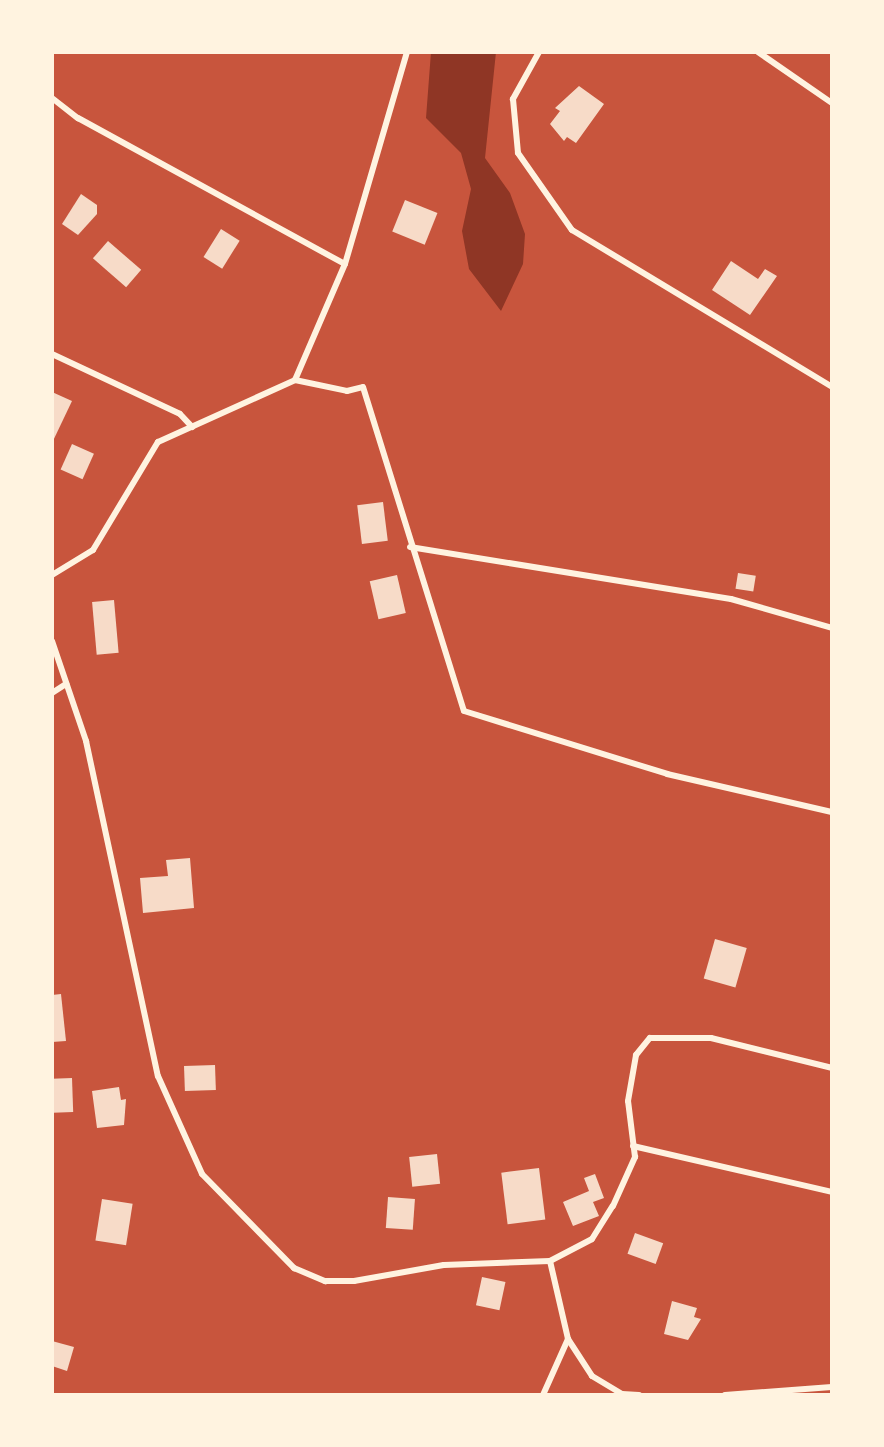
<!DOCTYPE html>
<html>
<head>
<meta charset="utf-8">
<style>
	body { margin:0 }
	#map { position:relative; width:884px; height:1447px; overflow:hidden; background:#c8553d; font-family:"Work Sans",sans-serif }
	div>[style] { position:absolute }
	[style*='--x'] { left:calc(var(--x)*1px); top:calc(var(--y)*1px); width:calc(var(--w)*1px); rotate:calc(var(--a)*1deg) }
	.water>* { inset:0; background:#8f3625 }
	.building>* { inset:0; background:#f7dbc8; transform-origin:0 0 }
	.service>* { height:6px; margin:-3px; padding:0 3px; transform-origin:3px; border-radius:3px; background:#fff3e0 }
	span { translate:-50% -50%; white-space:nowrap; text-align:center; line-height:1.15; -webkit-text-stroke:6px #fff3e0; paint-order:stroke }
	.frame { position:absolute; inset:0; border:54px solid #fff3e0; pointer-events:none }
</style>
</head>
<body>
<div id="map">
	<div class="water">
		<div style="clip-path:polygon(431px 52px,496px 52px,485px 158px,510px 193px,525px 234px,523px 264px,501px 311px,469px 269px,462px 231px,471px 189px,461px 153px,426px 118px)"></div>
	</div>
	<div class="building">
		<div style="clip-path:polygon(579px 86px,604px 104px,576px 143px,567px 137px,564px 141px,550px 124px,560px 111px,555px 108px)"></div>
		<div style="clip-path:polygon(81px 194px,97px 205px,97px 214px,78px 235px,62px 224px)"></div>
		<div style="left:405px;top:200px;width:35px;height:34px;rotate:22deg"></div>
		<div style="left:221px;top:229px;width:22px;height:33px;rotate:32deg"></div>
		<div style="left:108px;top:241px;width:44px;height:23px;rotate:41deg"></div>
		<div style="clip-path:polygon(731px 261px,758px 279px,765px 269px,777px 276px,750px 315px,712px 290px)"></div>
		<div style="clip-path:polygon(52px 392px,72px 401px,52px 443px)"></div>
		<div style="left:72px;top:444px;width:24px;height:28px;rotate:24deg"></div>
		<div style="left:383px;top:502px;width:39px;height:26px;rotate:83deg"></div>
		<div style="left:738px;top:573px;width:18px;height:16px;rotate:9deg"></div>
		<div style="left:397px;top:575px;width:39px;height:28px;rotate:77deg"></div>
		<div style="left:114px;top:600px;width:53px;height:22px;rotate:85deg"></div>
		<div style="clip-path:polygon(190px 858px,194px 908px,143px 913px,140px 878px,168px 876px,166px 860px)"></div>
		<div style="left:715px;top:939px;width:33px;height:41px;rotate:16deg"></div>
		<div style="clip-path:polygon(61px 994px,66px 1041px,52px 1042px,52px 995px)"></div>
		<div style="left:215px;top:1065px;width:25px;height:31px;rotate:88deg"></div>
		<div style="left:72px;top:1078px;width:34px;height:20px;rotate:88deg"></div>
		<div style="clip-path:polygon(119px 1087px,121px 1100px,126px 1099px,124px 1125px,97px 1128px,92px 1091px)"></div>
		<div style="left:437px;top:1154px;width:30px;height:28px;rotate:84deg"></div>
		<div style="left:539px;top:1168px;width:52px;height:38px;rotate:83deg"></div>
		<div style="clip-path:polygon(595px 1174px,604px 1198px,593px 1202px,599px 1216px,573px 1226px,563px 1202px,589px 1191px,584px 1178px)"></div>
		<div style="left:388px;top:1197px;width:27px;height:31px;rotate:4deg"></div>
		<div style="left:102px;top:1199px;width:31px;height:42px;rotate:9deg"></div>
		<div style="left:635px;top:1233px;width:30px;height:22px;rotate:20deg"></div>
		<div style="left:482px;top:1277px;width:24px;height:29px;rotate:12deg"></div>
		<div style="clip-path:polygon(672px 1301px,697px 1308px,694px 1317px,701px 1319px,688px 1340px,664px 1334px)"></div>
		<div style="clip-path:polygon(52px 1341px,74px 1347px,67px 1371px,52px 1366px)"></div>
	</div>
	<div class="service">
		<div style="--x:539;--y:52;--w:54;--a:119"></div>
		<div style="--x:513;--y:99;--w:54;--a:84.7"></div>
		<div style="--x:518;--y:153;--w:94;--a:55"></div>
		<div style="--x:572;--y:230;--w:304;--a:31.1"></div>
		<div style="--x:758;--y:52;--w:90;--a:34.6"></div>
		<div style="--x:52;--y:98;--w:33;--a:38"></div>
		<div style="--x:78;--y:118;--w:304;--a:28.7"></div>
		<div style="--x:52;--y:354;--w:141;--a:25.1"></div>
		<div style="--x:180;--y:414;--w:18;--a:47"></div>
		<div style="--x:295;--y:380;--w:126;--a:-66.7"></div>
		<div style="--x:345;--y:264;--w:221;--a:-73.7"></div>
		<div style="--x:410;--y:547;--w:325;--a:9.2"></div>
		<div style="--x:731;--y:599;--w:105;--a:16"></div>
		<div style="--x:52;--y:575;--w:48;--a:-31.4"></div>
		<div style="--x:93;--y:550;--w:126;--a:-59"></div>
		<div style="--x:158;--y:442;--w:150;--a:-24.3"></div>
		<div style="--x:295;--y:380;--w:53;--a:11.9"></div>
		<div style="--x:347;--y:391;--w:16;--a:-14"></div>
		<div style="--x:363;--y:387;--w:339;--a:72.7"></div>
		<div style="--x:464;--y:711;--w:213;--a:17.2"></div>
		<div style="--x:667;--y:774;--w:169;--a:13"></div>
		<div style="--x:52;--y:641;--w:106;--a:71.2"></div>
		<div style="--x:86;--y:741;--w:343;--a:77.9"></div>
		<div style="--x:158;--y:1076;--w:107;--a:65.8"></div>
		<div style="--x:202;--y:1174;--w:132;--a:45.6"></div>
		<div style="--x:294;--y:1268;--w:34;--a:23"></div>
		<div style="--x:325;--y:1281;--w:29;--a:0"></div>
		<div style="--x:354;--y:1281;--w:91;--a:-10.1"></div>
		<div style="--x:444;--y:1265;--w:106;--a:-2.2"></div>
		<div style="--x:550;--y:1261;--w:80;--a:77"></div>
		<div style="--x:568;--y:1339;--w:61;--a:114.1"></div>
		<div style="--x:52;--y:693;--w:17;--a:-33"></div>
		<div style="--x:633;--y:1146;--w:204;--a:13"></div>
		<div style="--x:550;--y:1261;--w:47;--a:-27.6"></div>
		<div style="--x:592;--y:1239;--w:39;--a:-58"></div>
		<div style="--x:613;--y:1206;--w:54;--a:-65.8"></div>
		<div style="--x:635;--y:1157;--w:56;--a:-97.1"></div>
		<div style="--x:628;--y:1101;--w:47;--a:-80.1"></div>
		<div style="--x:636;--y:1055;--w:22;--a:-51"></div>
		<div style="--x:650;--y:1038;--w:61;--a:0"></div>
		<div style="--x:711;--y:1038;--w:125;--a:13.9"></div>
		<div style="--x:568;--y:1339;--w:44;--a:57"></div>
		<div style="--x:592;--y:1376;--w:35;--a:31"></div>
		<div style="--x:622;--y:1394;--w:17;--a:3"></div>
		<div style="--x:725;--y:1395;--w:107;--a:-4.3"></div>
	</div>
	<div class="frame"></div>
</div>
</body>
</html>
